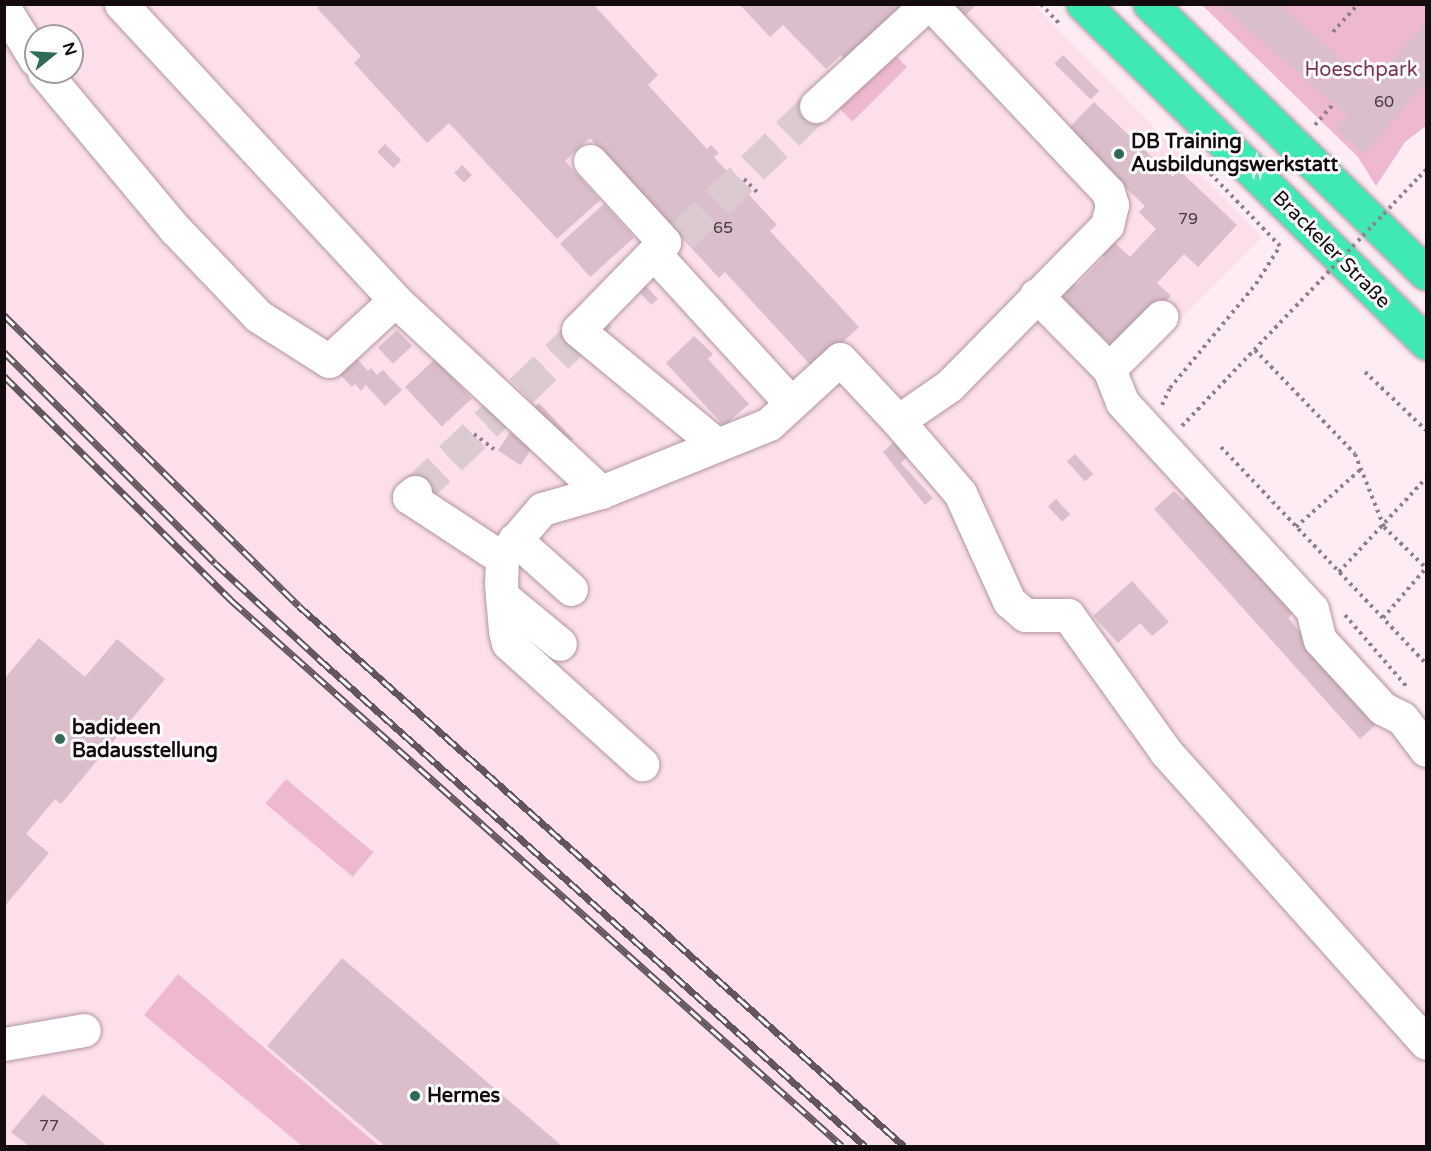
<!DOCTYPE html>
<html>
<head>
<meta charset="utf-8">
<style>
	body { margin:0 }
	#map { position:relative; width:1431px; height:1151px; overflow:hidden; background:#feecf4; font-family:"Varela Round",sans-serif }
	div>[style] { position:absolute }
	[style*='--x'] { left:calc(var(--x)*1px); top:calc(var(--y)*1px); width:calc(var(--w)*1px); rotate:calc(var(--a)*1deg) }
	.built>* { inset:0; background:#fddfec }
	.green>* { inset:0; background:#edb8d0; transform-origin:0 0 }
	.building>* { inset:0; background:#dbbecb; transform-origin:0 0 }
	.minor-tunnel>* { height:33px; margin-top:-16.5px; transform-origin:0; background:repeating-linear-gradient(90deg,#dbcad2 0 33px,transparent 0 49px) }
	.path>* { height:4px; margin-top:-2px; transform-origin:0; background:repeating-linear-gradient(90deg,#8e8086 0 3px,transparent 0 7.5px) }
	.roads { filter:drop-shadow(0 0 2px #b296a2) drop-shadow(0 0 2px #b296a2) }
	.minor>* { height:33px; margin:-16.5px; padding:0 16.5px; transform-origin:16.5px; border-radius:16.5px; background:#fff }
	.highway>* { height:33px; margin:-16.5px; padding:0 16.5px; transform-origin:16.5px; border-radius:16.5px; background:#40e9b4 }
	.rail>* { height:7px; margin-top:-3.5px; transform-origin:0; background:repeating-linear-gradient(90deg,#fff 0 14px,#62565c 0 28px); box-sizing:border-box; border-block:2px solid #62565c }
	.path-bridge>* { height:4px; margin-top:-2px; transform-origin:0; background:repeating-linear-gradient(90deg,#8e8086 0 3px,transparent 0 7.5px) }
	.dots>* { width:16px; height:16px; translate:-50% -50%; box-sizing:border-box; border:3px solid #fff; border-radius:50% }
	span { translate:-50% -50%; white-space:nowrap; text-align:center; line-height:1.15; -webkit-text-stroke:6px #fff; paint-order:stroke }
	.number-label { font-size:16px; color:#46383e }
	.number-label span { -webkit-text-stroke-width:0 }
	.park-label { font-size:20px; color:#7b3359 }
	.poi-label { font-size:20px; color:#140b0f; font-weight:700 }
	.left { translate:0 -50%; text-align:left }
	.street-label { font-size:20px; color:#140b0f }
	.frame { position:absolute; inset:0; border:6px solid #140b0f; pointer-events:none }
	.north { position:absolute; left:24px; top:24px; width:60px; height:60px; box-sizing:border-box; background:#fff; border:2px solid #a19d9f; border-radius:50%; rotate:72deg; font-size:16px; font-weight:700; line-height:24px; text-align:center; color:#140b0f }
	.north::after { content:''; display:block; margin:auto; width:21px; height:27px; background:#2f6a55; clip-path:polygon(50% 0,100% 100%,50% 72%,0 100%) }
</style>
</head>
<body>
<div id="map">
	<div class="built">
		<div style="clip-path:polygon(evenodd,5px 5px,1034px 5px,1262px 237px,1122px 377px,1129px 399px,1426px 726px,1426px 1146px,5px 1146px,5px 5px,36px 36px,72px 36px,72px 72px,36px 72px,36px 36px)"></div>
	</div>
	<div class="green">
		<div style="clip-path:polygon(1202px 5px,1426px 5px,1426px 126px,1405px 142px,1376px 186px,1358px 157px)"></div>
		<div style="left:890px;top:50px;width:24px;height:77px;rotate:45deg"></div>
		<div style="left:286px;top:779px;width:114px;height:32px;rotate:40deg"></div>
		<div style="clip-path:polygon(178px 974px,379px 1146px,302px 1146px,144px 1015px)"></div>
	</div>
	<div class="building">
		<div style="clip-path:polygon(321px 4px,593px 4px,658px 75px,648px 85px,707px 149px,711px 145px,719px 153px,714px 157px,777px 225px,770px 231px,859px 327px,814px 369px,725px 272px,719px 278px,590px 138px,565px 161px,600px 200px,557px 239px,449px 123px,427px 143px,354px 63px,361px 56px,317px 8px)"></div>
		<div style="clip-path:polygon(739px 4px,916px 4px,851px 67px,841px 55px,826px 69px,783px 25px,770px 37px)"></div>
		<div style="clip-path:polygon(943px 4px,977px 4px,960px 21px)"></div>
		<div style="clip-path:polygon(1219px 4px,1279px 4px,1372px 85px,1426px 22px,1426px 82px,1365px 154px,1335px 129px,1347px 115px)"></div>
		<div style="left:1063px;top:55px;width:51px;height:12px;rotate:45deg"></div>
		<div style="clip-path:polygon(1094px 102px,1173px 177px,1179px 170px,1237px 225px,1198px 267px,1184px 254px,1157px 283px,1171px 296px,1118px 352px,1059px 296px,1072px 282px,1076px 286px,1104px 257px,1099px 253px,1112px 240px,1130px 257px,1156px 229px,1139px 212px,1145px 206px,1066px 131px)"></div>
		<div style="left:385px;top:144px;width:23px;height:11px;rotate:45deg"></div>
		<div style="left:462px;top:165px;width:14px;height:11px;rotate:45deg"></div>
		<div style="left:604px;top:204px;width:45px;height:59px;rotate:48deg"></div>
		<div style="left:645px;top:285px;width:19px;height:9px;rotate:47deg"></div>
		<div style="left:397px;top:330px;width:22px;height:26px;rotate:47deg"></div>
		<div style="clip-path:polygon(694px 336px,713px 354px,708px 359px,749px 404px,724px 426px,666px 363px)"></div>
		<div style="clip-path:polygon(350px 351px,368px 371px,371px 368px,377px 375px,383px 370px,402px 390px,385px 406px,366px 385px,361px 391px,355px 384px,352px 387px,333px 367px)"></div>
		<div style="left:435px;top:359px;width:54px;height:41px;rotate:47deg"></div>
		<div style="clip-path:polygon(539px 403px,573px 439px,565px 446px,529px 412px)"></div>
		<div style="left:510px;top:432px;width:27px;height:22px;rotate:33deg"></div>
		<div style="clip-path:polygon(898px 438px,911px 454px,901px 463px,933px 498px,925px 505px,883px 452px)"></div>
		<div style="left:1075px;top:454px;width:27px;height:11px;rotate:48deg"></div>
		<div style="clip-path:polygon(1174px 491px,1183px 500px,1193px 491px,1298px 609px,1288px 618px,1380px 721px,1360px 739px,1154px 509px)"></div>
		<div style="left:1056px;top:499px;width:21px;height:11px;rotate:47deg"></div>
		<div style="clip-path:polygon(1132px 581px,1169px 622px,1152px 636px,1140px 623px,1118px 643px,1093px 616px)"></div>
		<div style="clip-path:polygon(39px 638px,85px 677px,117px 639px,165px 679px,61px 804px,55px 799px,26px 834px,49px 853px,4px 907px,4px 679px)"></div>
		<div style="clip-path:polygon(342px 958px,562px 1146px,385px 1146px,267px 1046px)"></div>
		<div style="clip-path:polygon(43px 1094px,77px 1121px,107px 1146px,29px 1146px,11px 1132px)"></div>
	</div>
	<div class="minor-tunnel">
		<div style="--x:647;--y:270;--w:235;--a:-44.1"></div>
		<div style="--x:415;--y:492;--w:257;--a:-43.7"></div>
	</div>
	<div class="path">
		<div style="--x:1041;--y:4;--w:26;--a:47"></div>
		<div style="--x:1333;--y:32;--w:38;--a:-48"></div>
		<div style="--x:1315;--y:125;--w:29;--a:-49"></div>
		<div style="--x:1419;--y:177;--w:10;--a:-45"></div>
		<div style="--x:744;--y:179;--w:21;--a:45"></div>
		<div style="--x:1255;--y:350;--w:144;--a:46.1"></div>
		<div style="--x:1355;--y:454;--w:79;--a:68.3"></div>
		<div style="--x:1384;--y:527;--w:59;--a:44.3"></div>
		<div style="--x:1365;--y:372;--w:84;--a:43.6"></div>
		<div style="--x:1162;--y:405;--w:19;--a:-65"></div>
		<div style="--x:1170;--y:388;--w:135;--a:-50.4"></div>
		<div style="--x:1256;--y:284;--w:45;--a:-57.7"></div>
		<div style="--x:1280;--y:246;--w:108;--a:-133.9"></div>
		<div style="--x:1182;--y:426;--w:166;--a:-46.5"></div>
		<div style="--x:474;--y:434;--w:25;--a:37"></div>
		<div style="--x:1221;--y:447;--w:299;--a:46.6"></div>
		<div style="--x:1296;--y:527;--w:87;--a:-41.7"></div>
		<div style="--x:1339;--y:572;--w:128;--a:-47.2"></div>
		<div style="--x:1345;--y:615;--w:95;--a:49.3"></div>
		<div style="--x:1383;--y:618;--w:66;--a:-49.3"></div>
	</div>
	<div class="roads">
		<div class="minor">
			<div style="--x:121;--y:4;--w:403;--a:47.2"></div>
			<div style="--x:395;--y:300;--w:282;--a:43"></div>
			<div style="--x:601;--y:492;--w:181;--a:-22"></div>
			<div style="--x:769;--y:424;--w:96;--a:-42.5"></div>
			<div style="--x:840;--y:359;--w:85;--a:46.9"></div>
			<div style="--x:898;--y:421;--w:62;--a:-34.5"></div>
			<div style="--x:949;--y:386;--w:226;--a:-45.5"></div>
			<div style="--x:1107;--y:225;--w:21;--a:-76"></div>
			<div style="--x:1112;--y:205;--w:14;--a:-107"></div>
			<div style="--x:1108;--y:192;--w:258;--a:-133.3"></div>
			<div style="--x:4;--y:8;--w:61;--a:58.4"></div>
			<div style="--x:44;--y:72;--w:204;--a:50.2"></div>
			<div style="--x:175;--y:229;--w:120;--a:46.3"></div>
			<div style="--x:258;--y:316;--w:84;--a:32.4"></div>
			<div style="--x:329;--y:361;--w:90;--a:-42.7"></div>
			<div style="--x:816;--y:106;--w:151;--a:-42.6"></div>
			<div style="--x:590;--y:161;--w:110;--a:47.6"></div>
			<div style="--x:664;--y:242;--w:123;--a:134.3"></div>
			<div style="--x:578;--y:330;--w:180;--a:39.6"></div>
			<div style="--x:659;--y:259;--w:195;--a:47.5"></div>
			<div style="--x:1036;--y:295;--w:104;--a:45.4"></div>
			<div style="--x:1109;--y:369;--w:35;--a:68"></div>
			<div style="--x:1122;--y:402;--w:281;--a:47.5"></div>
			<div style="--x:1312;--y:609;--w:32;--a:76"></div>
			<div style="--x:1320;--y:640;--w:92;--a:47.6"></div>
			<div style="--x:1382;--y:708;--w:22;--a:27"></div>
			<div style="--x:1402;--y:718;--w:40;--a:53"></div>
			<div style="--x:1109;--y:369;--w:74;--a:-45"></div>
			<div style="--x:898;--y:421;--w:95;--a:49.3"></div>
			<div style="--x:960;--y:493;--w:119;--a:65.6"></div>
			<div style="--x:1009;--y:601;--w:21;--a:41"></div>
			<div style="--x:1025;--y:615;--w:43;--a:0"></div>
			<div style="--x:1068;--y:615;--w:168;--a:54.4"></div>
			<div style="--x:1166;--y:752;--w:390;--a:48.2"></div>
			<div style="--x:415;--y:492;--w:8;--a:140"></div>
			<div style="--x:409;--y:497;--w:111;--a:33.3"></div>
			<div style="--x:601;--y:492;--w:61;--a:163.9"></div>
			<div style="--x:542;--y:509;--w:55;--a:130.6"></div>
			<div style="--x:506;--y:551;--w:8;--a:120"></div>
			<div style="--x:502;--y:558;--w:25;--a:92"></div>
			<div style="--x:501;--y:583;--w:48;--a:85.2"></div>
			<div style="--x:505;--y:631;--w:12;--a:76"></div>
			<div style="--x:508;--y:643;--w:181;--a:42.1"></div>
			<div style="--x:515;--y:539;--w:75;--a:41.8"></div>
			<div style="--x:502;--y:596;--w:75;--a:39.6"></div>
			<div style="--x:4;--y:1044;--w:81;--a:-9.9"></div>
		</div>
		<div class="highway">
			<div style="--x:1083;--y:4;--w:482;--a:44.6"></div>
			<div style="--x:1150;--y:4;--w:385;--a:44.3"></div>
		</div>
	</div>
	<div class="rail">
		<div style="--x:4;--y:315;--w:414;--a:44.6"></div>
		<div style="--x:299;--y:606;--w:811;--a:41.75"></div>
		<div style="--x:4;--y:352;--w:298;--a:45"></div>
		<div style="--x:215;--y:563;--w:142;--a:42.7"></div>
		<div style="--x:319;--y:659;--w:732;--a:41.73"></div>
		<div style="--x:4;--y:376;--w:319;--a:44.6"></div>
		<div style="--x:231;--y:600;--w:819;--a:41.78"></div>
	</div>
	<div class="path-bridge">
		<div style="--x:1296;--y:306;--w:178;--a:-46.4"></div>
	</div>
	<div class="dots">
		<div style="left:1119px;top:154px;background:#2f6a55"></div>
		<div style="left:60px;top:739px;background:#2f6a55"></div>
		<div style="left:415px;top:1096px;background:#2f6a55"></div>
	</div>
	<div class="number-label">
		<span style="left:1384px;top:102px">60</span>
		<span style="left:1188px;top:219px">79</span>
		<span style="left:723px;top:228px">65</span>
		<span style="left:49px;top:1126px">77</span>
	</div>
	<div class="park-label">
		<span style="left:1361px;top:70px">Hoeschpark</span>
	</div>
	<div class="poi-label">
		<span class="left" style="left:1131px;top:154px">DB Training<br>Ausbildungswerkstatt</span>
		<span class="left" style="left:72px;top:740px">badideen<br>Badausstellung</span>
		<span class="left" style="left:427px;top:1096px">Hermes</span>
	</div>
	<div class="street-label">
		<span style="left:1331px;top:250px;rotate:45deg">Brackeler Straße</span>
	</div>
	<div class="frame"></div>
	<div class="north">N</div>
</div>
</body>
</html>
